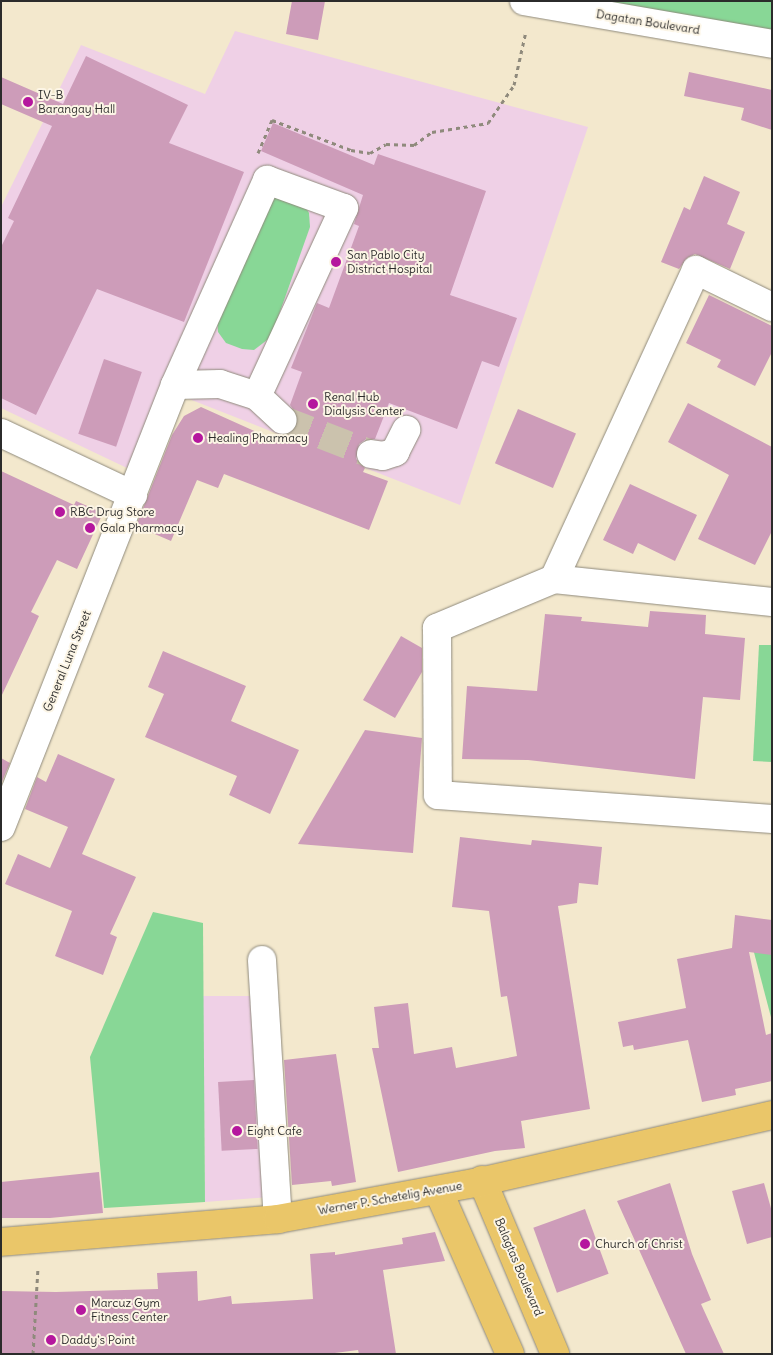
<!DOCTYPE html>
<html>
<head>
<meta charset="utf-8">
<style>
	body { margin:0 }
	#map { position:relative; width:773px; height:1355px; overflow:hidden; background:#f3e8cd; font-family:Delius,sans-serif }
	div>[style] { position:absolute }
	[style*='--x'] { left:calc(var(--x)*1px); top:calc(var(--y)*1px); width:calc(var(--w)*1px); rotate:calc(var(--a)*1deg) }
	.built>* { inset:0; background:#efd0e6 }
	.green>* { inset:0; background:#88d796 }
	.building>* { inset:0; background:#cd9cb9; transform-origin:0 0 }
	.minor-tunnel>* { height:28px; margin-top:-14px; transform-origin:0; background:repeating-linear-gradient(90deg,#cbc2ad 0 28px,transparent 0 42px) }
	.path>* { height:3px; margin-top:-1.5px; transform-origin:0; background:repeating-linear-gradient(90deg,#8f8a7c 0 4px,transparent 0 8px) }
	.roads { filter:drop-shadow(0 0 1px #8f8a7c) drop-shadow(0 0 1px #8f8a7c) }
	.minor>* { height:28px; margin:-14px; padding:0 14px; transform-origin:14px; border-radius:14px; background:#fff }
	.major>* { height:28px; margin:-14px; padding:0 14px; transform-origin:14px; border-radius:14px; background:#eac669 }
	.dots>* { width:14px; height:14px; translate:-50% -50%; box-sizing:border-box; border:2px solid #fcf5e5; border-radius:50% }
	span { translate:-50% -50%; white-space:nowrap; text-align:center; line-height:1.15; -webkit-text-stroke:4px #fcf5e5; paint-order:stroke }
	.street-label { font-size:12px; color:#2b2b2b }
	.poi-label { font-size:12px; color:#2b2b2b }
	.left { translate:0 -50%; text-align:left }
	.frame { position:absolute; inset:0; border:2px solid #2b2b2b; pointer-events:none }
</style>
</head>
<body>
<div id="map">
	<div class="built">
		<div style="clip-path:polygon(235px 31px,588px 127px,460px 505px,184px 397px,148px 478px,1px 408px,1px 207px,81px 45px,205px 94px)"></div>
		<div style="clip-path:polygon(203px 996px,270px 996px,282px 1196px,205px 1202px)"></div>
	</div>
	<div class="green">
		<div style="clip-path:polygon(524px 1px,772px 1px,772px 44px)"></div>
		<div style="clip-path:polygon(276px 197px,302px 201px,309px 213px,310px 227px,271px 337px,254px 350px,242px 349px,226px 343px,218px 332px,217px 317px,265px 201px)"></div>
		<div style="clip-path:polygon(759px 645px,772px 645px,772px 762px,753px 761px)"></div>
		<div style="clip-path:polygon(153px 912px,203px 923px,205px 1202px,104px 1208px,90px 1057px)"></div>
		<div style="clip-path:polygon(751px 941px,772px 944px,772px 1021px)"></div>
	</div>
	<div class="building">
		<div style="clip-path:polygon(292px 1px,325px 1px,318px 40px,286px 34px)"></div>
		<div style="clip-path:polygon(86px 56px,188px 105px,169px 143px,244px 172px,184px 322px,97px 289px,36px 415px,1px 398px,1px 247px,14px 221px,8px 218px,52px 126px,1px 104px,1px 77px,63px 104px)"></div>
		<div style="clip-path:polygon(689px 72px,772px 90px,772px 130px,741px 120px,744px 108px,684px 96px)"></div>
		<div style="clip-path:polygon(273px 123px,374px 165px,378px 154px,486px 191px,450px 295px,517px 318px,499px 367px,482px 361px,457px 429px,389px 403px,375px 439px,366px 439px,359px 444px,356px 459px,365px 468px,363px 472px,388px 481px,369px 530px,224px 474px,218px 488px,197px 480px,171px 541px,136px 526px,172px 435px,184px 416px,201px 407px,268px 437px,277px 438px,278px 435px,287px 435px,295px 430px,298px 416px,290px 405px,302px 372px,291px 368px,317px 303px,329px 308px,359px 226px,354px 224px,363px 195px,261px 151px)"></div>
		<div style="clip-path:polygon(704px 176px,740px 192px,727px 224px,745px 232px,730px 269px,695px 254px,687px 258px,679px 269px,661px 262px,684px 207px,690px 210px)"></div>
		<div style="clip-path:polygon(709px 295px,772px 326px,772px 352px,755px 386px,717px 367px,721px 360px,686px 343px)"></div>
		<div style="left:104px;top:359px;width:40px;height:79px;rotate:19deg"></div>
		<div style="clip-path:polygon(688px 403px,772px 447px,772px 531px,755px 565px,698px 539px,729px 475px,668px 442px)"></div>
		<div style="left:518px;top:409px;width:63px;height:59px;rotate:23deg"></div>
		<div style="clip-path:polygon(1px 471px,74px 505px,76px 501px,103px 513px,77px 569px,57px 560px,31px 612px,39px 616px,1px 697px)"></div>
		<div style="clip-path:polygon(630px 484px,697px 515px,675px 561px,638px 543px,633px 554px,603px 540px)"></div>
		<div style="clip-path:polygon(650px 611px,706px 615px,705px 634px,745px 638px,740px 700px,703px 697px,695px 779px,528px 760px,462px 759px,467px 686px,537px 691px,545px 614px,582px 617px,581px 621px,648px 627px)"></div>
		<div style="clip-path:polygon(401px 636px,422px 648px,422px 672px,395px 718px,363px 700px)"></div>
		<div style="clip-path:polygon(163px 651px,246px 686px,231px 721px,299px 750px,270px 814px,229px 795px,237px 776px,145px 737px,164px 694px,148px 687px)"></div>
		<div style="clip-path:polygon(365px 730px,422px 738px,413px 853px,298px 844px)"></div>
		<div style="clip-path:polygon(58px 754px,115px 779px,82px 854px,136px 877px,110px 934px,117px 937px,103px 975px,55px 956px,72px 911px,5px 884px,18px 854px,50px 868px,68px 827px,25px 809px,37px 777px,46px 782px)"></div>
		<div style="clip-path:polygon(1px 758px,10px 763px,1px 784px)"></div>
		<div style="clip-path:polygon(460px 837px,531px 845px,532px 840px,602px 847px,598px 885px,579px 883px,577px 903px,558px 906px,590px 1109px,521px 1121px,525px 1148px,495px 1151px,398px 1172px,372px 1048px,379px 1048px,374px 1007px,408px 1003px,414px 1054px,452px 1047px,456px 1068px,517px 1056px,507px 996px,501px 997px,489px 911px,452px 907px)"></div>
		<div style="clip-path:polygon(735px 915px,772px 920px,772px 955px,749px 952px,766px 1035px,772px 1033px,772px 1081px,735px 1089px,736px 1095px,702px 1102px,688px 1040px,634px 1050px,633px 1045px,623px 1047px,618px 1022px,686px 1008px,677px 959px,732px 948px)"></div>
		<div style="clip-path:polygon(336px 1054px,356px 1182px,332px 1186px,331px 1181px,292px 1185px,284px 1060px)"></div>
		<div style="left:254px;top:1080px;width:69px;height:36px;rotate:87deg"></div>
		<div style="clip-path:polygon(99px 1172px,103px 1213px,50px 1218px,1px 1218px,1px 1182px)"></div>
		<div style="clip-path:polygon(670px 1183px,692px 1254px,711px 1300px,701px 1304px,724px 1354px,686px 1354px,617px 1201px)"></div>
		<div style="clip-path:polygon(764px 1183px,772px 1212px,772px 1237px,747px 1244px,732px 1191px)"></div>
		<div style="left:585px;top:1209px;width:69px;height:55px;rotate:70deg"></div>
		<div style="clip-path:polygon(435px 1232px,445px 1261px,383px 1270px,396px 1354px,359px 1354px,358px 1350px,327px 1354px,1px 1354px,1px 1291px,56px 1292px,158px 1289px,157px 1273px,197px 1271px,198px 1301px,231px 1296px,232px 1304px,313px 1299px,310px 1254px,335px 1252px,335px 1255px,403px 1244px,402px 1238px)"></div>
	</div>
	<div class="minor-tunnel">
		<div style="--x:283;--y:420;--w:94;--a:21.1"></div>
	</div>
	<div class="path">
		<div style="--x:258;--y:153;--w:36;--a:-67"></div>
		<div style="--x:272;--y:120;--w:85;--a:20.8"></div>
		<div style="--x:351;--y:150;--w:19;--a:9"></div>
		<div style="--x:370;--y:153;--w:18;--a:-29"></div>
		<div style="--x:386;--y:144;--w:28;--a:2"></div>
		<div style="--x:414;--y:145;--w:22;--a:-36"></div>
		<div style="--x:432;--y:132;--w:57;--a:-9.1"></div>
		<div style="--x:488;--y:123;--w:46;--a:-55.6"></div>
		<div style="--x:514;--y:85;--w:55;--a:-77.5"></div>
		<div style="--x:33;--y:1354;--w:87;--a:-86.7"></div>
	</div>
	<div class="roads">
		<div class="minor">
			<div style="--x:524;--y:1;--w:252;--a:9.8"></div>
			<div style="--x:257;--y:396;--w:35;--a:43"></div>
			<div style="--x:1;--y:433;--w:146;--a:25.2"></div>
			<div style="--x:371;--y:454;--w:12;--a:9"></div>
			<div style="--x:383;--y:456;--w:13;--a:-18"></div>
			<div style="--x:395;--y:452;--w:25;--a:-63"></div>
			<div style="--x:554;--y:579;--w:340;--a:-65.3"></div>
			<div style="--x:696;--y:270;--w:85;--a:26"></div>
			<div style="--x:772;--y:602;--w:219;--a:-174"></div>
			<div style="--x:554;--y:579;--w:127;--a:157.3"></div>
			<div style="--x:437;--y:628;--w:167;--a:89.7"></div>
			<div style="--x:438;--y:795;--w:335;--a:4.1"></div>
			<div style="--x:1;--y:827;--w:475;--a:-68.5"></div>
			<div style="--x:175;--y:385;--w:225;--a:-65.8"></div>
			<div style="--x:267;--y:180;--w:82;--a:20"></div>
			<div style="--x:344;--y:208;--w:207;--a:114.8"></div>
			<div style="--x:257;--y:396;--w:39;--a:-162"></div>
			<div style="--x:220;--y:384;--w:45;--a:178.7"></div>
			<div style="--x:262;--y:960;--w:259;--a:86.5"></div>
		</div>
		<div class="major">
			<div style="--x:482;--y:1180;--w:189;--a:67.2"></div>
			<div style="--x:438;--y:1190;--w:179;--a:66.3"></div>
			<div style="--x:1;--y:1242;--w:278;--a:-4.7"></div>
			<div style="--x:278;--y:1219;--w:200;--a:-10.4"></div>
			<div style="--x:475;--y:1183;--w:305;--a:-12.9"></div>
		</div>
	</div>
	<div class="dots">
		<div style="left:28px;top:102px;background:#b5179e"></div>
		<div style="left:336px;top:262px;background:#b5179e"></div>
		<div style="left:313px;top:404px;background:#b5179e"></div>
		<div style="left:198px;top:438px;background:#b5179e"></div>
		<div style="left:60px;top:512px;background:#b5179e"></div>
		<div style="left:90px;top:528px;background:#b5179e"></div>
		<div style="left:237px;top:1131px;background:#b5179e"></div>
		<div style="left:585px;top:1244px;background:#b5179e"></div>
		<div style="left:81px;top:1310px;background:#b5179e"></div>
		<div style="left:51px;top:1340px;background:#b5179e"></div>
	</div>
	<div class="street-label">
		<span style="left:648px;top:22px;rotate:9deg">Dagatan Boulevard</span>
		<span style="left:67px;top:661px;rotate:-68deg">General Luna Street</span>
		<span style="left:390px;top:1198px;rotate:-10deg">Werner P. Schetelig Avenue</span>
		<span style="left:519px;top:1267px;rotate:67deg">Balagtas Boulevard</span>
	</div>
	<div class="poi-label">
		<span class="left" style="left:38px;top:102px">IV-B<br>Barangay Hall</span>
		<span class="left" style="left:347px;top:262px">San Pablo City<br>District Hospital</span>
		<span class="left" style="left:324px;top:404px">Renal Hub<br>Dialysis Center</span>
		<span class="left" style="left:208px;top:438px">Healing Pharmacy</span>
		<span class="left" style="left:70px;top:512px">RBC Drug Store</span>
		<span class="left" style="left:100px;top:528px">Gala Pharmacy</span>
		<span class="left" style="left:247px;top:1131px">Eight Cafe</span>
		<span class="left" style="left:595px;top:1244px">Church of Christ</span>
		<span class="left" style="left:91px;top:1310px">Marcuz Gym<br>Fitness Center</span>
		<span class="left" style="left:61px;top:1340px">Daddy's Point</span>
	</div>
	<div class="frame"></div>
</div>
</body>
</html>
